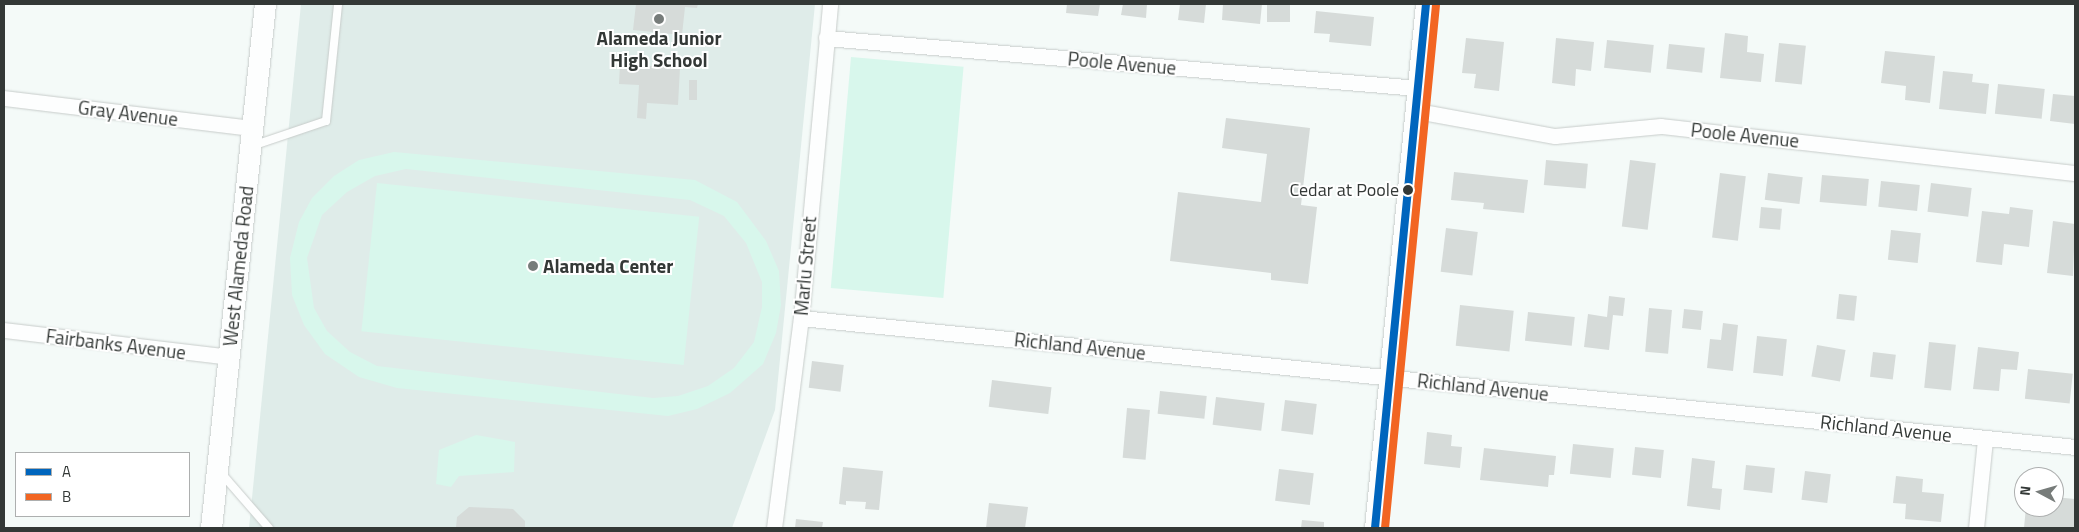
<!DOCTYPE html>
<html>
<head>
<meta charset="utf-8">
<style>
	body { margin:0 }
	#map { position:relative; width:2079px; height:532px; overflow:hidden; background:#f4faf8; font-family:"Titillium Web",sans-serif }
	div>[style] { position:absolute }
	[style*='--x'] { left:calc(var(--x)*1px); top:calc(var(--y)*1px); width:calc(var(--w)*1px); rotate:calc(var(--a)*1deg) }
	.built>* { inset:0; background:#dfece9 }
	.green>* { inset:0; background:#d8f7ec; transform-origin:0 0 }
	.building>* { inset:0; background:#d6dbd9; transform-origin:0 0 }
	.roads { filter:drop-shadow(0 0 1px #c7ccca) drop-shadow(0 0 1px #c7ccca) }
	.lane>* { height:8px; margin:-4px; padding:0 4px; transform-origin:4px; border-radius:4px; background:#fdfefe }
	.street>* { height:15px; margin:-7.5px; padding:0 7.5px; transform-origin:7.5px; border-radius:7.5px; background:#fdfefe }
	.secondary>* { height:21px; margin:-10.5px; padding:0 10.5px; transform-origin:10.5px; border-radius:10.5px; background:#fdfefe }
	.bus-1>* { height:8px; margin:-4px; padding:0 4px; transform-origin:4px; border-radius:4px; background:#0065bd }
	.bus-2>* { height:8px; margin:-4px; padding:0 4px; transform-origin:4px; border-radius:4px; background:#f26522 }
	.dots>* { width:14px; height:14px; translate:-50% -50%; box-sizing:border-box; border:2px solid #fff; border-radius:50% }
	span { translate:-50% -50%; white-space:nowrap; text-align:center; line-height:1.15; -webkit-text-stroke:4px #fff; paint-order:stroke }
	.bus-label { font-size:18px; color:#333836 }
	.right { translate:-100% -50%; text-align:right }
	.poi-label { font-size:19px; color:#333836; font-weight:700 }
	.left { translate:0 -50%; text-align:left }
	.street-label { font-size:19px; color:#333836 }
	.frame { position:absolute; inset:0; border:5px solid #333836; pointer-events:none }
	.legend { position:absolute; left:15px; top:452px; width:175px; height:65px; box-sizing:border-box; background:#fff; border:1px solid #adafaf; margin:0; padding:6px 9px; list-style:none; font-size:15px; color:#333836 }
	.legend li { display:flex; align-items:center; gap:10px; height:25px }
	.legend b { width:25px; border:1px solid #adafaf }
	.north { position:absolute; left:2014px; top:467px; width:50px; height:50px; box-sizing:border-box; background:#fff; border:1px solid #adafaf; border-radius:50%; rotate:276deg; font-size:14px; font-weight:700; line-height:20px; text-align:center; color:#333836 }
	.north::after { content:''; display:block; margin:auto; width:18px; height:22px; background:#777c7a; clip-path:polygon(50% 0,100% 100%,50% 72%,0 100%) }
</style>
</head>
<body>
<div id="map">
	<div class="built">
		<div style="clip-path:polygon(301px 4px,815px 4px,775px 410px,732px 528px,249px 528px)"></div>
	</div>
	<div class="green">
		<div style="left:851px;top:57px;width:113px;height:232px;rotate:5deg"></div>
		<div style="clip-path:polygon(evenodd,394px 152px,695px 180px,737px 202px,766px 241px,779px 271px,781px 305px,776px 333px,763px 364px,730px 393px,697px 409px,668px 416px,397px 388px,359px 377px,325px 354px,304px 325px,292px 295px,290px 258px,299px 222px,312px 198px,334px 176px,359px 160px,394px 152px,406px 169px,690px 200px,724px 216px,746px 243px,762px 282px,762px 307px,754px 342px,734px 368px,708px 386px,678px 396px,653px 398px,377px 366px,350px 352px,327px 331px,314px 308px,307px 258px,322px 215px,347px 192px,375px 176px,406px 169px)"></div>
		<div style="left:377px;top:183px;width:324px;height:149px;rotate:6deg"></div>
		<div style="clip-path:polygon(476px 435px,515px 442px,514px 472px,459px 476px,451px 487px,436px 484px,439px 450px)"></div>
	</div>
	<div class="building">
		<div style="clip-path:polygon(636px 4px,698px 4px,697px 8px,685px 7px,682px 35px,633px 30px)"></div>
		<div style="clip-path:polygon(1067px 4px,1100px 4px,1098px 16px,1066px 13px)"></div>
		<div style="clip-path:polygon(1123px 4px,1147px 4px,1146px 18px,1121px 15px)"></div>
		<div style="clip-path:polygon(1180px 4px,1206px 4px,1204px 23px,1178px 20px)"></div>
		<div style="clip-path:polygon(1223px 4px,1262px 4px,1260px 24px,1222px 20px)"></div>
		<div style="left:1267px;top:4px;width:23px;height:18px"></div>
		<div style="clip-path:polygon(1316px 11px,1374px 17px,1371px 46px,1329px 42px,1330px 34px,1314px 33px)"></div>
		<div style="clip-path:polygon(1725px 33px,1748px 36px,1747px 52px,1764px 54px,1761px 82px,1720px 78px)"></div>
		<div style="clip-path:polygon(1466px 38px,1504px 42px,1499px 91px,1474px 88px,1476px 74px,1462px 73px)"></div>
		<div style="clip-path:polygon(1556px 38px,1594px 42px,1591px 71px,1576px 69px,1575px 86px,1552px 83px)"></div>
		<div style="left:1607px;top:40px;width:47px;height:28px;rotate:6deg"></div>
		<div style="left:1779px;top:43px;width:27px;height:39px;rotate:6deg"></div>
		<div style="left:1669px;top:44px;width:36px;height:25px;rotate:6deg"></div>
		<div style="clip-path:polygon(1885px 51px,1935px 56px,1930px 103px,1905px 100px,1906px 86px,1881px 83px)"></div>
		<div style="clip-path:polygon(620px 64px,680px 68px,678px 105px,647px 103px,646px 119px,637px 118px,639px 85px,619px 84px)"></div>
		<div style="clip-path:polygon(1943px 71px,1973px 74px,1972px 82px,1989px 84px,1986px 114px,1939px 109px)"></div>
		<div style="left:689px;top:80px;width:8px;height:20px"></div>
		<div style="left:1998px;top:84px;width:47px;height:30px;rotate:6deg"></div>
		<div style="clip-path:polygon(2053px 94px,2075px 96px,2075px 124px,2050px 121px)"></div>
		<div style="clip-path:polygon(1226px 118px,1310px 128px,1301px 205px,1317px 207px,1308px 284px,1271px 280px,1271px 273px,1170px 261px,1178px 192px,1261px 202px,1267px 154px,1222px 148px)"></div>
		<div style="left:1546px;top:160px;width:42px;height:25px;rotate:5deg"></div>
		<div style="left:1630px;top:160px;width:26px;height:67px;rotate:7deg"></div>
		<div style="clip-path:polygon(1454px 172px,1528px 180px,1524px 213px,1483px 209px,1484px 203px,1451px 200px)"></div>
		<div style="left:1720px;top:173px;width:26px;height:65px;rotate:7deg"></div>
		<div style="left:1768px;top:173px;width:35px;height:27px;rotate:7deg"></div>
		<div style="left:1822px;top:175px;width:47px;height:27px;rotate:5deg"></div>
		<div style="left:1881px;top:181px;width:39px;height:26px;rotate:6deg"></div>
		<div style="left:1931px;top:183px;width:41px;height:29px;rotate:7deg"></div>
		<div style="left:1761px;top:207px;width:21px;height:21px;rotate:5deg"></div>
		<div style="clip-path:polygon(2010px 207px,2033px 210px,2029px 247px,2004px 244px,2002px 265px,1976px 262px,1982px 211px,2009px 214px)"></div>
		<div style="clip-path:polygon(2053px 221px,2075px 224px,2073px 276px,2047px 273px)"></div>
		<div style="left:1446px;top:228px;width:32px;height:44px;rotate:7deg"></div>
		<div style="left:1891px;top:230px;width:30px;height:30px;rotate:6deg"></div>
		<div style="left:1839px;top:294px;width:18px;height:25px;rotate:6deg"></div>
		<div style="clip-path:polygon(1609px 296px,1625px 298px,1623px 316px,1613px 315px,1609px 350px,1584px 347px,1588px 314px,1607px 317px)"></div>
		<div style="left:1460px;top:305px;width:54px;height:41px;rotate:6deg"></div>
		<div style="left:1649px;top:308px;width:23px;height:44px;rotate:5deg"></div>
		<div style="left:1684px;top:309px;width:19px;height:19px;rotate:6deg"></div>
		<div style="left:1528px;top:312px;width:47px;height:29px;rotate:6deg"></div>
		<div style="clip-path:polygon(1723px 323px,1738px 325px,1733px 371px,1707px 368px,1710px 339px,1721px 340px)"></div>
		<div style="left:1757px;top:336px;width:30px;height:37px;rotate:6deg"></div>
		<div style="left:1929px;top:342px;width:27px;height:46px;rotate:6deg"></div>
		<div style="left:1817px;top:345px;width:29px;height:32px;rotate:10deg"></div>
		<div style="clip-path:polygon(1978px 347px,2019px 352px,2017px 370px,2001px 369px,1999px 391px,1973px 389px)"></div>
		<div style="left:1873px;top:352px;width:23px;height:25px;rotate:7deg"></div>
		<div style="left:812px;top:361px;width:32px;height:27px;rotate:7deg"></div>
		<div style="left:2028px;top:369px;width:45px;height:30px;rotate:6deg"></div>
		<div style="left:992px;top:380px;width:60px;height:27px;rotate:7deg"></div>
		<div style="left:1160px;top:391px;width:47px;height:23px;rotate:6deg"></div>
		<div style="left:1216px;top:397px;width:49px;height:28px;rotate:7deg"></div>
		<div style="left:1285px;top:400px;width:32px;height:31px;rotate:7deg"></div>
		<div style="left:1127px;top:408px;width:23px;height:50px;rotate:5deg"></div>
		<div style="clip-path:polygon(1427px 432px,1452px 435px,1451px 446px,1462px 447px,1460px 468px,1424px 464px)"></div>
		<div style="left:1573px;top:444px;width:41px;height:30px;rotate:6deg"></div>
		<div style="left:1635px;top:447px;width:29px;height:28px;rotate:6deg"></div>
		<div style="clip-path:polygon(1484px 448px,1556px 456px,1554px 475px,1549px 475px,1548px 487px,1480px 480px)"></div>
		<div style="clip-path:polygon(1692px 458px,1715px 461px,1712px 488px,1722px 489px,1720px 510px,1687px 506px)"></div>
		<div style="left:1746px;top:465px;width:29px;height:25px;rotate:6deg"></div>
		<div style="clip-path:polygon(843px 467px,883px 471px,879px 510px,865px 509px,866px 502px,846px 501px,846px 505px,839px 504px)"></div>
		<div style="left:1279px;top:469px;width:35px;height:32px;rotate:7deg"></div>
		<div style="left:1805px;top:471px;width:26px;height:29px;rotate:7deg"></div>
		<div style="clip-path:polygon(1896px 476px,1923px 479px,1922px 492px,1944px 494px,1941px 522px,1905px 519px,1906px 504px,1893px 503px)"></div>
		<div style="clip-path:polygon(2054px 497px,2075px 499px,2075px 528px,2024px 528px,2026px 507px,2054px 507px)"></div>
		<div style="clip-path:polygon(989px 503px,1028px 507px,1025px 528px,986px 528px)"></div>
		<div style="clip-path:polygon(469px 507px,513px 509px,525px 521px,525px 528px,456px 528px,457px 517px)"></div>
		<div style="clip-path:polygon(796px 519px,823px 522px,822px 528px,795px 528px)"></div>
		<div style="clip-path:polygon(1302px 520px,1324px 522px,1324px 528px,1301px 528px)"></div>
	</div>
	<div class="roads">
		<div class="lane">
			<div style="--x:252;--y:146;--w:78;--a:-18.7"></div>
			<div style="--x:326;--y:121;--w:118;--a:-84.1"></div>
			<div style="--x:221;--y:473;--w:73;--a:48.9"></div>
		</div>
		<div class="street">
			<div style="--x:826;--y:38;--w:594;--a:4.83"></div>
			<div style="--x:4;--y:98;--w:250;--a:6.9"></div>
			<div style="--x:1417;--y:111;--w:140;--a:10.3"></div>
			<div style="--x:1555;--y:136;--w:106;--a:-5.4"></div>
			<div style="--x:1661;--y:126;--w:417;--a:6.5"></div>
			<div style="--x:801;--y:318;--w:1281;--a:5.78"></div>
			<div style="--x:4;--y:330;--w:227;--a:6.8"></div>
			<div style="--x:774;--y:528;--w:212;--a:-82.7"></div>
			<div style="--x:801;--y:318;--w:315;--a:-84.7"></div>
			<div style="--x:1976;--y:528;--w:89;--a:-84.2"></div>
		</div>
		<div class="secondary">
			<div style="--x:211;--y:528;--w:527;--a:-84.12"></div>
			<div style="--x:1375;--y:528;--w:526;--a:-84.44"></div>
		</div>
	</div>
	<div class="bus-1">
		<div style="--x:1375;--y:528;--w:526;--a:-84.44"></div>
	</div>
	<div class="bus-2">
		<div style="--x:1385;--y:528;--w:525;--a:-84.43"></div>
	</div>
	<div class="dots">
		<div style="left:659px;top:19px;background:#777c7a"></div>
		<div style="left:1408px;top:190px;background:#333836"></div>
		<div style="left:533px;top:266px;background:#777c7a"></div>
	</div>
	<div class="bus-label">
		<span class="right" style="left:1399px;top:190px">Cedar at Poole</span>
	</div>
	<div class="poi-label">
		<span style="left:659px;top:49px">Alameda Junior<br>High School</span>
		<span class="left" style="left:543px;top:266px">Alameda Center</span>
	</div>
	<div class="street-label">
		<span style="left:1122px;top:63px;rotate:5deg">Poole Avenue</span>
		<span style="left:128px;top:113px;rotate:7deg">Gray Avenue</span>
		<span style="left:1745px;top:135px;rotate:6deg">Poole Avenue</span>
		<span style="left:238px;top:266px;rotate:-84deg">West Alameda Road</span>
		<span style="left:805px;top:266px;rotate:-85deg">Marlu Street</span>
		<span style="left:116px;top:344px;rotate:7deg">Fairbanks Avenue</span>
		<span style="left:1080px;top:346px;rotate:6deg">Richland Avenue</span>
		<span style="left:1483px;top:387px;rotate:6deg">Richland Avenue</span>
		<span style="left:1886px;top:428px;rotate:6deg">Richland Avenue</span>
	</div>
	<div class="frame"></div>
	<ul class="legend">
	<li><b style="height:6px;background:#0065bd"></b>A</li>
	<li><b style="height:6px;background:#f26522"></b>B</li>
	</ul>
	<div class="north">N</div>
</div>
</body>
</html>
